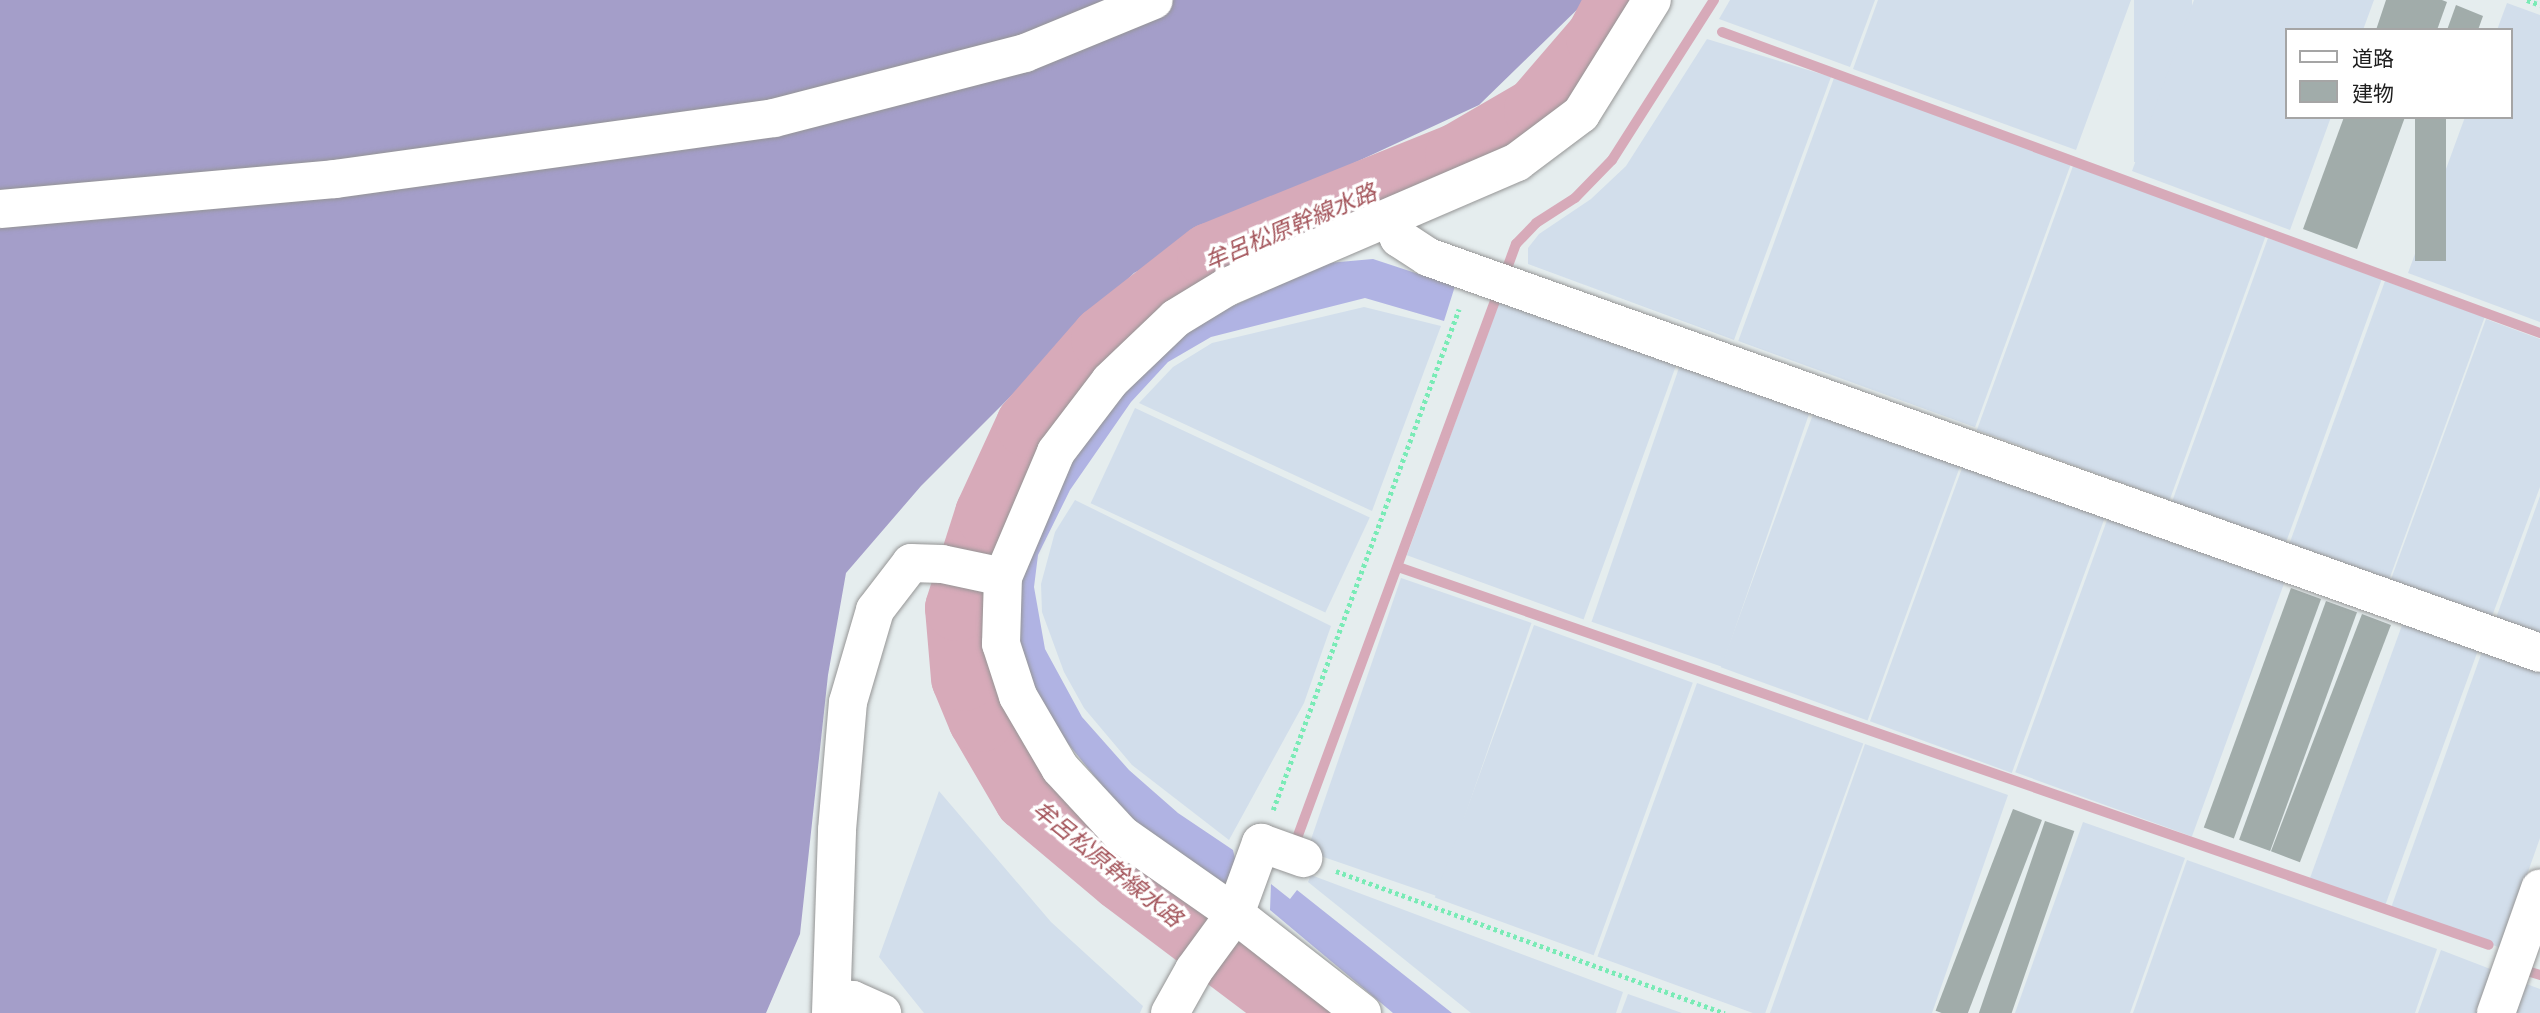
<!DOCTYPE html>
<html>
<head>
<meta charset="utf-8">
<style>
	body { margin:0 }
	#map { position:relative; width:2540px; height:1013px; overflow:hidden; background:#e5edee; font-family:"Golos Text","Noto Sans JP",sans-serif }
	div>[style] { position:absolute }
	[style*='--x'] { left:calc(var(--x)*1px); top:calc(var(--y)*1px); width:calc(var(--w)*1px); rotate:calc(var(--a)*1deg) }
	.farmland>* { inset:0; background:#d2deeb; transform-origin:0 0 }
	.grass>* { inset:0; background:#b0b3e3 }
	.forest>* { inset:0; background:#a49ec9 }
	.stream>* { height:10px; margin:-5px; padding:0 5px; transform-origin:5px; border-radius:5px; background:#d7aab9 }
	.river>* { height:66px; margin:-33px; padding:0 33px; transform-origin:33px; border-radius:33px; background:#d7aab9 }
	.building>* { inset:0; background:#a1acaa; transform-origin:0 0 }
	.path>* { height:4.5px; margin-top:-2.25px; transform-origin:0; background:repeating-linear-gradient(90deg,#79ebb6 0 3.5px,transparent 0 7px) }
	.roads { filter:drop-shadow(0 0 2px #959595) drop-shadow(0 0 2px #959595) }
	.street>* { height:38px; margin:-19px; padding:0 19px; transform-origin:19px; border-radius:19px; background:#fff }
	span { translate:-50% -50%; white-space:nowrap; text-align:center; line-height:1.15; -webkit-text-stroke:7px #fff; paint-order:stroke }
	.water-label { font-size:23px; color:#a3545a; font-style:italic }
	.legend { position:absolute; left:2285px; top:28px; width:228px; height:91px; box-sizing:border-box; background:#fff; border:2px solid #a5a5a5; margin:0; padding:9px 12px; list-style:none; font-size:21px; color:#1e1e1e }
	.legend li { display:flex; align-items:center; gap:14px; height:35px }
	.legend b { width:35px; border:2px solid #a5a5a5 }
</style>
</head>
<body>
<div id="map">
	<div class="farmland">
		<div style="clip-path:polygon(1730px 0,1875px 0,1850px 67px,1719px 19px)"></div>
		<div style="clip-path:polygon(1878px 0,2131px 0,2076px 150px,1853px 69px)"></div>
		<div style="left:2134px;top:0;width:58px;height:162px"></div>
		<div style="clip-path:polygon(2194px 0,2374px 0,2363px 30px,2286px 30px,2286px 117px,2331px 117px,2290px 230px,2132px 171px)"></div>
		<div style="clip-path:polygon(2507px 3px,2540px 15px,2540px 322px,2408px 273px,2465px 117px,2510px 117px,2510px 30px,2497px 30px)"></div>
		<div style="clip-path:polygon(1707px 39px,1831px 77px,1734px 340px,1528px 264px,1528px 248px,1539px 234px,1591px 199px,1626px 166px)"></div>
		<div style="left:1834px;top:78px;width:252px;height:280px;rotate:20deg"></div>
		<div style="left:2073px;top:166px;width:205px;height:281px;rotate:20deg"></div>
		<div style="left:2268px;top:238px;width:121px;height:281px;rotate:20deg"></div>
		<div style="left:2385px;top:281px;width:106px;height:281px;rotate:20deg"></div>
		<div style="left:1502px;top:294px;width:188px;height:278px;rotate:20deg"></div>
		<div style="clip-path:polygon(1364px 307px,1441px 326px,1372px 511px,1139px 403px,1173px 367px,1212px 343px)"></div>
		<div style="clip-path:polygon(2486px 319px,2540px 339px,2540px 487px,2491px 619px,2390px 582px)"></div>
		<div style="left:1682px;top:359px;width:138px;height:278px;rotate:19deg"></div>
		<div style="left:1816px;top:406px;width:156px;height:278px;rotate:20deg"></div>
		<div style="left:1135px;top:408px;width:259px;height:105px;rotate:25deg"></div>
		<div style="left:1965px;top:460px;width:151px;height:278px;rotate:20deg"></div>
		<div style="clip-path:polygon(2540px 496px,2540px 637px,2495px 621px)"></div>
		<div style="clip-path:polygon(1075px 500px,1331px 626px,1304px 703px,1229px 840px,1132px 765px,1084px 708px,1064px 672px,1042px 612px,1041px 584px,1055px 532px)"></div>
		<div style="left:2110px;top:512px;width:188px;height:277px;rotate:20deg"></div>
		<div style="left:1401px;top:578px;width:138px;height:289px;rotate:19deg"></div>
		<div style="left:2405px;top:617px;width:80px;height:279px;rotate:20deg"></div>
		<div style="left:1534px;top:625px;width:169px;height:290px;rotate:20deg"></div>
		<div style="clip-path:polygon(2484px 646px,2540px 666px,2540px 838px,2501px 948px,2391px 908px)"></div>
		<div style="left:1697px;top:683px;width:177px;height:291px;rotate:20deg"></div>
		<div style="clip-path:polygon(1865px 744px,2008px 795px,1932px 1013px,1770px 1013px)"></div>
		<div style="clip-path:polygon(939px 791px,1051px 922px,1143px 1006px,1140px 1013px,924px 1013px,879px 957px)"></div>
		<div style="clip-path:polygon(2083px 822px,2185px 858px,2130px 1013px,2015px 1013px)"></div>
		<div style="clip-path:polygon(2187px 860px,2437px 949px,2415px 1013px,2133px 1013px)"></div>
		<div style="clip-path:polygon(1311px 875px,1623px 992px,1616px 1013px,1471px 1013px,1308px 882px)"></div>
		<div style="clip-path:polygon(2441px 950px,2493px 970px,2478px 1013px,2418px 1013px)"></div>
		<div style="clip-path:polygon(2521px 982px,2540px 989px,2540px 1013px,2510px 1013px)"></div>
		<div style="clip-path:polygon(1628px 994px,1682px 1013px,1621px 1013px)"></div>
	</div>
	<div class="grass">
		<div style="clip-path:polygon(1373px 259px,1455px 286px,1444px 321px,1365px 298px,1211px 337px,1168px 362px,1131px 402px,1070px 490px,1038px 555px,1034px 587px,1045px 649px,1082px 717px,1129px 770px,1178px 813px,1233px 850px,1238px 871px,1223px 890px,1135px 826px,1039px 708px,1018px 661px,1015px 582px,1060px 474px,1146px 365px,1204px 319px,1328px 263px)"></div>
		<div style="clip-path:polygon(1271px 884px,1290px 899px,1297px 890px,1452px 1013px,1393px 1013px,1270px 910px)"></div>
	</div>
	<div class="forest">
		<div style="clip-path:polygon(0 0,1587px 0,1479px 105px,1268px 203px,1134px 273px,921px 486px,846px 573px,828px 675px,800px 934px,766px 1013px,0 1013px)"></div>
	</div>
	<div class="stream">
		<div style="--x:1722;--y:32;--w:872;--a:20.2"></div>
		<div style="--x:1401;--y:568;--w:1151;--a:19.11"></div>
		<div style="--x:1293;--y:849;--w:645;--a:-69.77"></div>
		<div style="--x:1516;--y:244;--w:29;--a:-46"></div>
		<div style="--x:1536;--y:223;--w:46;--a:-32.7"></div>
		<div style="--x:1575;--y:198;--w:53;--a:-45.8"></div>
		<div style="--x:1612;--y:160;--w:190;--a:-57.5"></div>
		<div style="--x:2527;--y:971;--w:14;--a:17"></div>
	</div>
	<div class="river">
		<div style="--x:1301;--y:1013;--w:224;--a:-143"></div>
		<div style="--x:1122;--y:878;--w:124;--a:-139.9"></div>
		<div style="--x:1027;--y:798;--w:91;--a:-120.2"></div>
		<div style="--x:981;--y:719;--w:44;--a:-112.5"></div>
		<div style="--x:964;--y:678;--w:70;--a:-94.9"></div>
		<div style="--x:958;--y:608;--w:99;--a:-72.3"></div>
		<div style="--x:988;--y:514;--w:98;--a:-65.3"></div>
		<div style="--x:1029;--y:425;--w:114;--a:-48.9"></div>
		<div style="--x:1104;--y:339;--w:135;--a:-38.1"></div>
		<div style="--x:1210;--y:256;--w:267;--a:-22"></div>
		<div style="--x:1458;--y:156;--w:91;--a:-30.2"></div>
		<div style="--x:1537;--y:110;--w:95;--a:-49.3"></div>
		<div style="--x:1599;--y:38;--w:43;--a:-62.2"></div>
	</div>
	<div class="building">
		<div style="clip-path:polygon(2386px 0,2442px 0,2447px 2px,2437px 30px,2376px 30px)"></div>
		<div style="clip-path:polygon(2456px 5px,2483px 16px,2478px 30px,2447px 30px)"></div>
		<div style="clip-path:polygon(2344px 117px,2405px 117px,2357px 249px,2303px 229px)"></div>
		<div style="left:2415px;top:117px;width:31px;height:144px"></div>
		<div style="left:2291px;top:588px;width:32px;height:255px;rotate:20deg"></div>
		<div style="left:2326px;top:601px;width:33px;height:254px;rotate:20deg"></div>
		<div style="left:2362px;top:614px;width:31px;height:254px;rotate:21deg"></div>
		<div style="left:2013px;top:809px;width:31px;height:216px;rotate:21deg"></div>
		<div style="left:2045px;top:821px;width:31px;height:204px;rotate:19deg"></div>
	</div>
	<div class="path">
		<div style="--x:2527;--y:0;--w:14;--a:21"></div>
		<div style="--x:1273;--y:810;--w:534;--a:-69.63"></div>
		<div style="--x:1336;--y:871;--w:414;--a:20.1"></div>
	</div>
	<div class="roads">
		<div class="street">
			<div style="--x:0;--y:209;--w:336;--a:-5.1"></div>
			<div style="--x:335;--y:179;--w:443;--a:-7.9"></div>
			<div style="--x:774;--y:118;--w:259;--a:-14.5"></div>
			<div style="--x:1025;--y:53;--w:139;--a:-22.3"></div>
			<div style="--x:1390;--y:219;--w:21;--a:65"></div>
			<div style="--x:1399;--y:238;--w:35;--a:33"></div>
			<div style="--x:1428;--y:257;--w:1180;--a:19.6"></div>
			<div style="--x:833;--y:999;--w:20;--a:3"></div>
			<div style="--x:853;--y:1000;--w:32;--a:24"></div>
			<div style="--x:831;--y:1013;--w:183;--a:-88.1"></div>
			<div style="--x:837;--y:830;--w:128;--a:-85.1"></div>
			<div style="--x:848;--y:702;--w:96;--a:-73.6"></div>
			<div style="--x:875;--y:610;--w:59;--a:-52.5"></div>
			<div style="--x:911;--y:563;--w:31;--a:2"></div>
			<div style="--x:942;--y:564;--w:62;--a:12"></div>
			<div style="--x:1170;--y:1013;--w:49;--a:-60.8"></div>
			<div style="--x:1194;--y:970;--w:69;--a:-53.8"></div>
			<div style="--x:1235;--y:914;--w:76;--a:-69.9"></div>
			<div style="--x:1261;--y:843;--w:45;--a:19.7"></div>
			<div style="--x:1362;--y:1013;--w:161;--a:-142.1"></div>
			<div style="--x:1235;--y:914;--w:138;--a:-145"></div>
			<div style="--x:1122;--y:835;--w:91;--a:-132.8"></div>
			<div style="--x:1060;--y:768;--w:83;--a:-120.3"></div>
			<div style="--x:1018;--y:696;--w:55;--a:-108.1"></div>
			<div style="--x:1001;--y:644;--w:67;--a:-88.3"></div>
			<div style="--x:1003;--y:577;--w:136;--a:-67"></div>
			<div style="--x:1056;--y:452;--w:89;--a:-52.7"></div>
			<div style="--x:1110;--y:381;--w:91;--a:-43.7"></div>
			<div style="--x:1176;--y:318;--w:60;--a:-31.3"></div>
			<div style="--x:1227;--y:287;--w:316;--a:-23.3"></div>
			<div style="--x:1517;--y:162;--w:80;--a:-36.9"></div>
			<div style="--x:1581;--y:114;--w:134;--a:-58.1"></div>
			<div style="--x:2496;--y:1013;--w:132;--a:-70.5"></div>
		</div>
	</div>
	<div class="water-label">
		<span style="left:1290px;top:226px;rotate:-23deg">牟呂松原幹線水路</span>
		<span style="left:1108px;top:863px;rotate:39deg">牟呂松原幹線水路</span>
	</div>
	<ul class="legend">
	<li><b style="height:9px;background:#fff"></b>道路</li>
	<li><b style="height:19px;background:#a1acaa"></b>建物</li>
	</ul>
</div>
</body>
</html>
